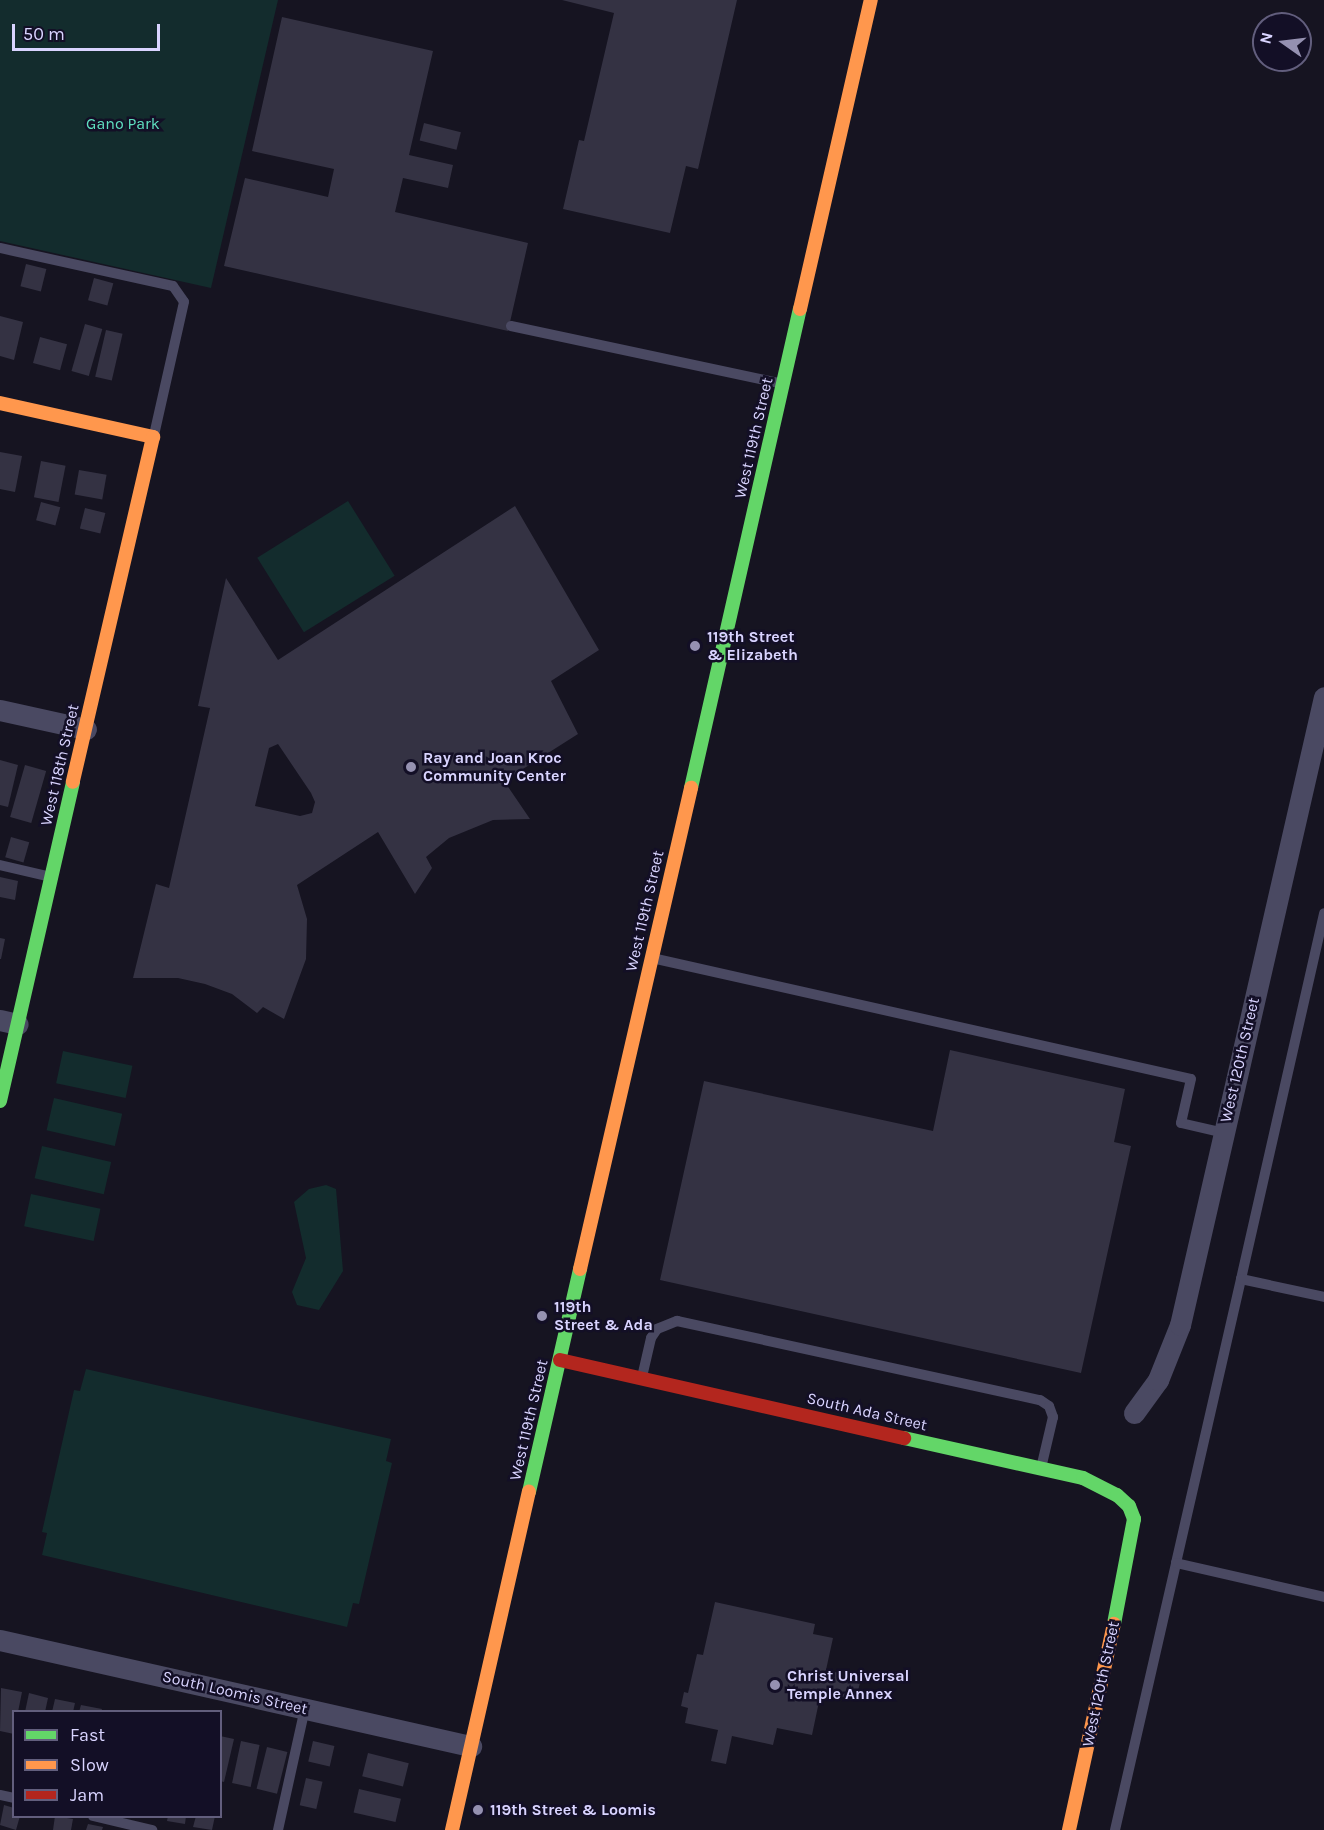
<!DOCTYPE html>
<html>
<head>
<meta charset="utf-8">
<style>
	body { margin:0 }
	#map { position:relative; width:1324px; height:1830px; overflow:hidden; background:#161421; font-family:Karla,sans-serif }
	div>[style] { position:absolute }
	[style*='--x'] { left:calc(var(--x)*1px); top:calc(var(--y)*1px); width:calc(var(--w)*1px); rotate:calc(var(--a)*1deg) }
	.green>* { inset:0; background:#132c2d; transform-origin:0 0 }
	.building>* { inset:0; background:#343243; transform-origin:0 0 }
	.lane>* { height:10px; margin:-5px; padding:0 5px; transform-origin:5px; border-radius:5px; background:#4a4962 }
	.street>* { height:21px; margin:-10.5px; padding:0 10.5px; transform-origin:10.5px; border-radius:10.5px; background:#4a4962 }
	.fast>* { height:14px; margin:-7px; padding:0 7px; transform-origin:7px; border-radius:7px; background:#63d668 }
	.slow>* { height:14px; margin:-7px; padding:0 7px; transform-origin:7px; border-radius:7px; background:#ff974d }
	.jam>* { height:14px; margin:-7px; padding:0 7px; transform-origin:7px; border-radius:7px; background:#b3261e }
	.dots>* { width:16px; height:16px; translate:-50% -50%; box-sizing:border-box; border:3px solid #130f26; border-radius:50% }
	span { translate:-50% -50%; white-space:nowrap; text-align:center; line-height:1.15; -webkit-text-stroke:5px #130f26; paint-order:stroke }
	.park-label { font-size:16px; color:#5fe0c0 }
	.street-label { font-size:16px; color:#d9d4ff }
	.poi-label { font-size:16px; color:#d9d4ff; font-weight:700 }
	.left { translate:0 -50%; text-align:left }
	.legend { position:absolute; left:12px; top:1710px; width:210px; height:108px; box-sizing:border-box; background:#130f26; border:2px solid #625e7d; margin:0; padding:8px 10px; list-style:none; font-size:18px; color:#d9d4ff }
	.legend li { display:flex; align-items:center; gap:12px; height:30px }
	.legend b { width:30px; border:2px solid #625e7d }
	.north { position:absolute; left:1252px; top:12px; width:60px; height:60px; box-sizing:border-box; background:#130f26; border:2px solid #625e7d; border-radius:50%; rotate:284deg; font-size:16px; font-weight:700; line-height:24px; text-align:center; color:#d9d4ff }
	.north::after { content:''; display:block; margin:auto; width:21px; height:27px; background:#9591b1; clip-path:polygon(50% 0,100% 100%,50% 72%,0 100%) }
	.scale { position:absolute; left:12px; top:24px; width:148px; height:27px; box-sizing:border-box; border:3px solid #d9d4ff; border-top:0; padding-left:8px; font-size:18px; line-height:21px; white-space:nowrap; color:#d9d4ff; -webkit-text-stroke:4px #130f26; paint-order:stroke }
</style>
</head>
<body>
<div id="map">
	<div class="green">
		<div style="clip-path:polygon(0 0,278px 0,211px 288px,0 241px)"></div>
		<div style="left:348px;top:501px;width:88px;height:107px;rotate:58deg"></div>
		<div style="left:63px;top:1051px;width:71px;height:33px;rotate:12deg"></div>
		<div style="left:54px;top:1098px;width:70px;height:33px;rotate:13deg"></div>
		<div style="left:42px;top:1146px;width:71px;height:33px;rotate:13deg"></div>
		<div style="clip-path:polygon(326px 1185px,336px 1189px,343px 1271px,319px 1310px,297px 1305px,292px 1292px,306px 1258px,294px 1202px,309px 1189px)"></div>
		<div style="left:31px;top:1194px;width:71px;height:33px;rotate:12deg"></div>
		<div style="clip-path:polygon(86px 1369px,391px 1439px,386px 1461px,392px 1463px,359px 1604px,353px 1603px,347px 1627px,42px 1555px,47px 1533px,42px 1532px,74px 1390px,80px 1391px)"></div>
	</div>
	<div class="building">
		<div style="clip-path:polygon(562px 0,737px 0,698px 169px,686px 166px,670px 233px,563px 209px,579px 140px,584px 141px,614px 13px)"></div>
		<div style="clip-path:polygon(282px 17px,433px 51px,409px 155px,453px 165px,448px 188px,403px 178px,395px 212px,528px 243px,508px 331px,224px 266px,245px 178px,328px 197px,334px 169px,252px 151px)"></div>
		<div style="left:424px;top:123px;width:38px;height:18px;rotate:14deg"></div>
		<div style="left:26px;top:264px;width:21px;height:23px;rotate:14deg"></div>
		<div style="left:94px;top:278px;width:20px;height:23px;rotate:15deg"></div>
		<div style="clip-path:polygon(0 316px,23px 322px,14px 360px,0 356px)"></div>
		<div style="left:85px;top:324px;width:18px;height:49px;rotate:16deg"></div>
		<div style="left:106px;top:330px;width:17px;height:48px;rotate:13deg"></div>
		<div style="left:40px;top:337px;width:28px;height:27px;rotate:15deg"></div>
		<div style="clip-path:polygon(0 452px,22px 456px,15px 492px,0 489px)"></div>
		<div style="left:41px;top:461px;width:25px;height:37px;rotate:11deg"></div>
		<div style="left:79px;top:470px;width:28px;height:25px;rotate:10deg"></div>
		<div style="left:41px;top:502px;width:20px;height:19px;rotate:15deg"></div>
		<div style="clip-path:polygon(evenodd,515px 506px,599px 650px,551px 681px,578px 734px,504px 781px,530px 819px,493px 820px,449px 838px,426px 857px,432px 868px,415px 894px,378px 832px,297px 885px,307px 919px,306px 959px,284px 1019px,263px 1007px,257px 1013px,232px 994px,205px 984px,178px 978px,133px 978px,156px 884px,169px 888px,210px 708px,198px 706px,226px 578px,278px 660px,515px 506px,278px 744px,311px 793px,315px 802px,312px 813px,300px 816px,255px 806px,269px 748px,278px 744px)"></div>
		<div style="left:85px;top:508px;width:21px;height:21px;rotate:14deg"></div>
		<div style="clip-path:polygon(0 760px,18px 765px,8px 807px,0 805px)"></div>
		<div style="left:25px;top:765px;width:22px;height:54px;rotate:16deg"></div>
		<div style="left:11px;top:837px;width:19px;height:21px;rotate:16deg"></div>
		<div style="clip-path:polygon(0 877px,18px 881px,15px 900px,0 897px)"></div>
		<div style="clip-path:polygon(0 938px,5px 939px,1px 959px,0 959px)"></div>
		<div style="clip-path:polygon(950px 1050px,1125px 1089px,1114px 1142px,1131px 1146px,1081px 1373px,660px 1280px,704px 1081px,933px 1131px)"></div>
		<div style="clip-path:polygon(715px 1602px,815px 1624px,813px 1634px,833px 1638px,826px 1670px,861px 1678px,856px 1700px,821px 1692px,812px 1735px,777px 1728px,773px 1745px,732px 1736px,726px 1764px,711px 1761px,718px 1730px,685px 1723px,688px 1708px,681px 1706px,684px 1692px,688px 1693px,697px 1654px,703px 1655px)"></div>
		<div style="clip-path:polygon(1px 1688px,22px 1692px,18px 1712px,14px 1712px,14px 1734px,0 1731px)"></div>
		<div style="clip-path:polygon(29px 1693px,48px 1698px,45px 1712px,25px 1712px)"></div>
		<div style="clip-path:polygon(55px 1699px,75px 1703px,73px 1712px,52px 1712px)"></div>
		<div style="clip-path:polygon(81px 1705px,102px 1709px,101px 1712px,79px 1712px)"></div>
		<div style="clip-path:polygon(220px 1736px,234px 1739px,224px 1782px,220px 1781px)"></div>
		<div style="left:241px;top:1741px;width:19px;height:43px;rotate:12deg"></div>
		<div style="left:313px;top:1741px;width:22px;height:21px;rotate:13deg"></div>
		<div style="left:267px;top:1747px;width:21px;height:43px;rotate:14deg"></div>
		<div style="left:368px;top:1753px;width:42px;height:24px;rotate:14deg"></div>
		<div style="left:306px;top:1778px;width:17px;height:28px;rotate:13deg"></div>
		<div style="left:359px;top:1789px;width:43px;height:24px;rotate:13deg"></div>
		<div style="clip-path:polygon(4px 1805px,14px 1808px,14px 1816px,20px 1816px,16px 1830px,0 1825px)"></div>
		<div style="clip-path:polygon(55px 1816px,73px 1819px,71px 1830px,53px 1830px)"></div>
		<div style="clip-path:polygon(168px 1816px,186px 1816px,185px 1824px,167px 1821px)"></div>
		<div style="clip-path:polygon(196px 1816px,215px 1816px,212px 1830px,193px 1827px)"></div>
		<div style="clip-path:polygon(88px 1824px,103px 1827px,102px 1830px,86px 1830px)"></div>
	</div>
	<div class="lane">
		<div style="--x:0;--y:248;--w:177;--a:12.4"></div>
		<div style="--x:173;--y:286;--w:19;--a:55"></div>
		<div style="--x:184;--y:302;--w:136;--a:102.7"></div>
		<div style="--x:511;--y:326;--w:278;--a:12"></div>
		<div style="--x:0;--y:865;--w:52;--a:13.2"></div>
		<div style="--x:652;--y:958;--w:552;--a:12.65"></div>
		<div style="--x:1191;--y:1079;--w:45;--a:102.8"></div>
		<div style="--x:1181;--y:1123;--w:44;--a:13.1"></div>
		<div style="--x:1241;--y:1279;--w:375;--a:-77.2"></div>
		<div style="--x:642;--y:1377;--w:40;--a:-77"></div>
		<div style="--x:651;--y:1338;--w:11;--a:-56"></div>
		<div style="--x:657;--y:1329;--w:22;--a:-22"></div>
		<div style="--x:677;--y:1321;--w:371;--a:12.3"></div>
		<div style="--x:1040;--y:1400;--w:11;--a:34"></div>
		<div style="--x:1049;--y:1406;--w:12;--a:70"></div>
		<div style="--x:1053;--y:1417;--w:52;--a:103.2"></div>
		<div style="--x:1176;--y:1563;--w:291;--a:-77.1"></div>
		<div style="--x:1241;--y:1279;--w:85;--a:12.2"></div>
		<div style="--x:0;--y:1795;--w:14;--a:12"></div>
		<div style="--x:93;--y:1816;--w:61;--a:13.3"></div>
		<div style="--x:278;--y:1830;--w:125;--a:-77.5"></div>
		<div style="--x:1115;--y:1830;--w:274;--a:-77.1"></div>
		<div style="--x:1176;--y:1563;--w:152;--a:12.9"></div>
	</div>
	<div class="street">
		<div style="--x:0;--y:710;--w:88;--a:12.5"></div>
		<div style="--x:0;--y:1020;--w:18;--a:13"></div>
		<div style="--x:1134;--y:1413;--w:41;--a:-54"></div>
		<div style="--x:1158;--y:1380;--w:59;--a:-68.2"></div>
		<div style="--x:1180;--y:1325;--w:644;--a:-77.09"></div>
		<div style="--x:0;--y:1640;--w:483;--a:12.7"></div>
	</div>
	<div class="fast">
		<div style="--x:691;--y:788;--w:491;--a:-77.2"></div>
		<div style="--x:0;--y:1101;--w:327;--a:-77.1"></div>
		<div style="--x:904;--y:1438;--w:183;--a:12.6"></div>
		<div style="--x:1083;--y:1478;--w:38;--a:27"></div>
		<div style="--x:1117;--y:1495;--w:16;--a:43"></div>
		<div style="--x:1129;--y:1506;--w:14;--a:69"></div>
		<div style="--x:1134;--y:1519;--w:107;--a:100.8"></div>
		<div style="--x:529;--y:1492;--w:229;--a:-77.1"></div>
	</div>
	<div class="slow">
		<div style="--x:800;--y:309;--w:317;--a:-77.1"></div>
		<div style="--x:0;--y:403;--w:157;--a:12.5"></div>
		<div style="--x:153;--y:437;--w:354;--a:103.1"></div>
		<div style="--x:580;--y:1269;--w:494;--a:-77"></div>
		<div style="--x:452;--y:1830;--w:347;--a:-77.2"></div>
		<div style="--x:1069;--y:1830;--w:211;--a:-77.7"></div>
	</div>
	<div class="jam">
		<div style="--x:560;--y:1360;--w:353;--a:12.8"></div>
	</div>
	<div class="dots">
		<div style="left:695px;top:646px;background:#9591b1"></div>
		<div style="left:411px;top:767px;background:#9591b1"></div>
		<div style="left:542px;top:1316px;background:#9591b1"></div>
		<div style="left:775px;top:1685px;background:#9591b1"></div>
		<div style="left:478px;top:1810px;background:#9591b1"></div>
	</div>
	<div class="park-label">
		<span style="left:123px;top:124px">Gano Park</span>
	</div>
	<div class="street-label">
		<span style="left:754px;top:438px;rotate:-77deg">West 119th Street</span>
		<span style="left:60px;top:765px;rotate:-77deg">West 118th Street</span>
		<span style="left:645px;top:911px;rotate:-77deg">West 119th Street</span>
		<span style="left:1240px;top:1060px;rotate:-77deg">West 120th Street</span>
		<span style="left:867px;top:1412px;rotate:13deg">South Ada Street</span>
		<span style="left:529px;top:1420px;rotate:-77deg">West 119th Street</span>
		<span style="left:1101px;top:1684px;rotate:-78deg">West 120th Street</span>
		<span style="left:235px;top:1693px;rotate:13deg">South Loomis Street</span>
	</div>
	<div class="poi-label">
		<span class="left" style="left:707px;top:646px">119th Street<br>&amp; Elizabeth</span>
		<span class="left" style="left:423px;top:767px">Ray and Joan Kroc<br>Community Center</span>
		<span class="left" style="left:554px;top:1316px">119th<br>Street &amp; Ada</span>
		<span class="left" style="left:787px;top:1685px">Christ Universal<br>Temple Annex</span>
		<span class="left" style="left:490px;top:1810px">119th Street &amp; Loomis</span>
	</div>
	<ul class="legend">
	<li><b style="height:8px;background:#63d668"></b>Fast</li>
	<li><b style="height:8px;background:#ff974d"></b>Slow</li>
	<li><b style="height:8px;background:#b3261e"></b>Jam</li>
	</ul>
	<div class="north">N</div>
	<div class="scale">50 m</div>
</div>
</body>
</html>
